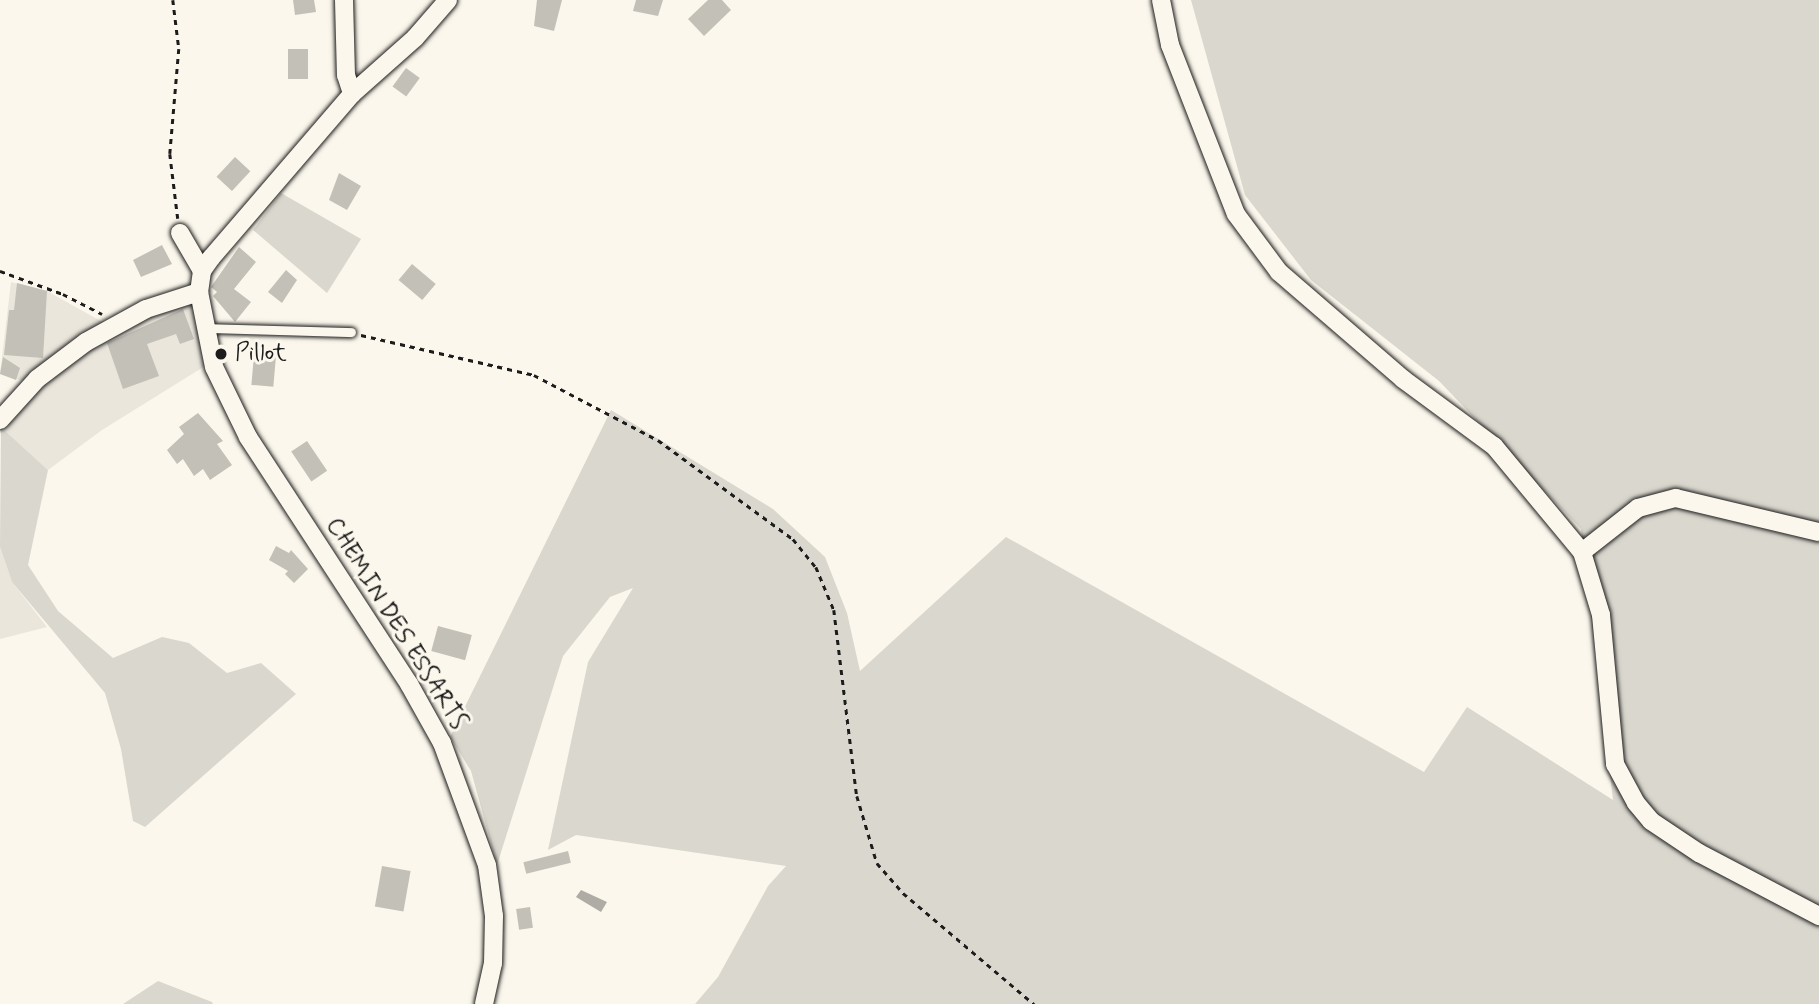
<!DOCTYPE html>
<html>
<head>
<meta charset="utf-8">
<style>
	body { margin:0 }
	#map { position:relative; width:1819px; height:1004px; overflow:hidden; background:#fbf7ec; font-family:Mynerve,sans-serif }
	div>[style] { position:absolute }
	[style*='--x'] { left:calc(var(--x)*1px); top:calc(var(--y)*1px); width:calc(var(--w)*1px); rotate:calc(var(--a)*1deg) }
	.built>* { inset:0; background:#eae6dc }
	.green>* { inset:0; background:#dad7ce }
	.water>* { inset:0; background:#afaca5 }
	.building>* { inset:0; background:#c3c0b8; transform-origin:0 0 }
	.path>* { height:2.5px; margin-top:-1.25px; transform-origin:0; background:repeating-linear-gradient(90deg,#1c1c1c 0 5px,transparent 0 10px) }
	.roads { filter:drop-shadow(0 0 2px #1c1c1c) drop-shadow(0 0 2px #1c1c1c) }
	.service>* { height:9px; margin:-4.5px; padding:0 4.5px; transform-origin:4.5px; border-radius:4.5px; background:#fbf7ec }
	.minor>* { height:18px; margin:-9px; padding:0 9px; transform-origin:9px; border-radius:9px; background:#fbf7ec }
	.dots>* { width:19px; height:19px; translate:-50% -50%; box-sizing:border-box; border:4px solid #fbf7ec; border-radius:50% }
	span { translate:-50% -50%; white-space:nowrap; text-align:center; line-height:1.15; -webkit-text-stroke:6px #fbf7ec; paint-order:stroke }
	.poi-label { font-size:24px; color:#1c1c1c }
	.left { translate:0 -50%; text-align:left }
	.street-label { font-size:24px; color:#1c1c1c }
</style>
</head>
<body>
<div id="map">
	<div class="built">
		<div style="clip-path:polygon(11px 282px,47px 291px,106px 324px,28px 382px,0 374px)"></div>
		<div style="clip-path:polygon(191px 301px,205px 366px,102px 430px,48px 470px,1px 427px,57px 368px,132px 323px)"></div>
		<div style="clip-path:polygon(0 547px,12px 582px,47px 627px,0 639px)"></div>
	</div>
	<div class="green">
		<div style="clip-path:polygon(1191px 0,1819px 0,1819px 1004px,695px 1004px,718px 977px,768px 886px,786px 866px,576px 835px,548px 850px,588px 662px,633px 588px,610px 597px,563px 656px,497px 865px,471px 771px,450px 737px,611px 410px,773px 509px,825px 557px,847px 613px,860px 671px,1006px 537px,1424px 772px,1467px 707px,1613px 800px,1581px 529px,1439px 381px,1311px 280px,1245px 195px)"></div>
		<div style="clip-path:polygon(281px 193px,361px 239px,327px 293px,253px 230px)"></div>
		<div style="clip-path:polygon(1px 427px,48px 470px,28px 565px,58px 611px,113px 658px,162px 637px,189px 643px,227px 673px,261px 663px,296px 694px,145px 827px,133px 821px,121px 749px,105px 693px,12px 582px,0 547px)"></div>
		<div style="clip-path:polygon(158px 981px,212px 1002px,213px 1004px,123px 1004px)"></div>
	</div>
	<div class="water">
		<div style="clip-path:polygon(581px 890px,607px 902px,601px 912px,576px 897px)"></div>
	</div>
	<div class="building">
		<div style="clip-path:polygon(293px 0,314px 0,316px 12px,295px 15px)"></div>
		<div style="clip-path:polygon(537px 0,562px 0,554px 31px,534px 26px)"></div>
		<div style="clip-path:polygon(636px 0,663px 0,658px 16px,633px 11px)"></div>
		<div style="clip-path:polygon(708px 0,722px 0,731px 10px,704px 36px,688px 19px)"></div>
		<div style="left:288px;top:49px;width:20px;height:30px"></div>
		<div style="left:406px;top:68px;width:17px;height:23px;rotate:36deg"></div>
		<div style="left:235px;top:157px;width:21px;height:27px;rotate:43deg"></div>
		<div style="clip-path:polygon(339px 173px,361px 186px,347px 210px,329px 200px)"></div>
		<div style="clip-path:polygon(162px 245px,172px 264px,141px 277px,133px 260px)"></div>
		<div style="clip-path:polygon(239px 247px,256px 262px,234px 289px,251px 302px,235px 322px,213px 296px,217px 292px,211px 287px)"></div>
		<div style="left:412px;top:264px;width:31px;height:21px;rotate:40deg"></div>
		<div style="clip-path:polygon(286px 270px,297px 280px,282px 303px,268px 292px)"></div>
		<div style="clip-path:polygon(17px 283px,47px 291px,43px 358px,4px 355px,9px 310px,14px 310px)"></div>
		<div style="clip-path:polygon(183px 309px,194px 339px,180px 344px,176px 334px,147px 344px,159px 376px,123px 389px,107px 343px)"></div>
		<div style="left:254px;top:355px;width:22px;height:30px;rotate:5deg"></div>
		<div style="clip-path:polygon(3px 357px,20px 368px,16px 380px,0 374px)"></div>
		<div style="clip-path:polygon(198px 413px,223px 441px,217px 444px,232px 465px,210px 480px,203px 469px,194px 476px,183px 459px,177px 464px,167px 450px,184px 434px,179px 427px)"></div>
		<div style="left:307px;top:441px;width:36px;height:19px;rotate:56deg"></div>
		<div style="clip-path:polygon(276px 546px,289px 553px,291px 550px,308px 569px,294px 583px,285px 574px,288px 571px,269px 560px)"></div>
		<div style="left:438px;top:626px;width:35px;height:26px;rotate:15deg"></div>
		<div style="left:568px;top:851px;width:12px;height:46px;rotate:76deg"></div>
		<div style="left:382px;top:866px;width:29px;height:41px;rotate:10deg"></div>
		<div style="left:530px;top:907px;width:21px;height:14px;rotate:82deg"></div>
	</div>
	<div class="path">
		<div style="--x:173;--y:0;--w:49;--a:83"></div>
		<div style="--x:179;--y:49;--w:105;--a:94.9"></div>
		<div style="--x:170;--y:154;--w:65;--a:83"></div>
		<div style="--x:0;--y:271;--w:67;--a:20.1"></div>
		<div style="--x:63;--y:294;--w:44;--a:27.1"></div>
		<div style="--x:361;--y:335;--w:178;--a:13"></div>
		<div style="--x:534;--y:375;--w:140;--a:27.7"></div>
		<div style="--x:658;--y:440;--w:167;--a:36.3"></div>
		<div style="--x:793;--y:539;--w:36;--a:51"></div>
		<div style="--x:816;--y:567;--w:47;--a:67.3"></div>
		<div style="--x:834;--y:610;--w:187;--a:83"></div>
		<div style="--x:857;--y:796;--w:70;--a:73.4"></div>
		<div style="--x:877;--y:863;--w:40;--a:49"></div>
		<div style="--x:903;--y:893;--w:172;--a:40.3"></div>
	</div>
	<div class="roads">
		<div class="service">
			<div style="--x:206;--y:328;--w:145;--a:1.6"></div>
		</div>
		<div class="minor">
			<div style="--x:344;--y:0;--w:75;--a:88.5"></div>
			<div style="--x:346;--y:75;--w:20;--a:72"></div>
			<div style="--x:448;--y:0;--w:50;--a:131"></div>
			<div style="--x:415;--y:38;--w:84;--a:138.4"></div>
			<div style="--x:352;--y:94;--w:216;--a:130.7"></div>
			<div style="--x:211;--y:258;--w:16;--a:125"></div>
			<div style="--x:202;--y:271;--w:21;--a:98"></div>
			<div style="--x:199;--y:292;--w:76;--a:78.7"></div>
			<div style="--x:214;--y:367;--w:78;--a:64.1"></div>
			<div style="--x:248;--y:437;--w:295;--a:56.9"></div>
			<div style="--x:409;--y:684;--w:68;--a:60.8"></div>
			<div style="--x:442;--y:743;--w:130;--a:69.8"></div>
			<div style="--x:487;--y:865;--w:51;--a:82.2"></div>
			<div style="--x:494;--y:916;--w:47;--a:91.2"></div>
			<div style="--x:493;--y:963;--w:42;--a:102.4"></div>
			<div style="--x:1161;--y:0;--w:46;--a:78.7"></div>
			<div style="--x:1170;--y:45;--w:181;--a:68.7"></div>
			<div style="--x:1236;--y:214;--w:72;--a:53.4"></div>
			<div style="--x:1279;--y:272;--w:164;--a:40.8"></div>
			<div style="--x:1403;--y:379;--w:113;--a:36.4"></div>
			<div style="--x:1494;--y:446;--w:138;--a:50.3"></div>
			<div style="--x:1582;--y:552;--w:66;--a:73.2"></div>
			<div style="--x:1601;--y:615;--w:150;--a:84.6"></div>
			<div style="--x:1615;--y:764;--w:44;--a:61.7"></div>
			<div style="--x:1636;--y:803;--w:23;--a:50"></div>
			<div style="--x:1651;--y:821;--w:58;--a:33.7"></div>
			<div style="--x:1699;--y:853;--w:136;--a:27.7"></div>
			<div style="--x:180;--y:233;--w:44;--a:59.9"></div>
			<div style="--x:0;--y:420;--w:55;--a:-47.9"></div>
			<div style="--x:37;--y:379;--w:61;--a:-37.1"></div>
			<div style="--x:86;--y:342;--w:68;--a:-28.8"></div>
			<div style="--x:146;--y:309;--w:56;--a:-17.8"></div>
			<div style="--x:1582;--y:552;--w:71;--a:-38.2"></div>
			<div style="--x:1638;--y:508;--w:39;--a:-15"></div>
			<div style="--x:1676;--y:498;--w:147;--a:13.4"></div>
		</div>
	</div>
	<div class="dots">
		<div style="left:221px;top:354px;background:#1c1c1c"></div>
	</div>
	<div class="poi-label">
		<span class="left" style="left:235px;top:354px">Pillot</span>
	</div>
	<div class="street-label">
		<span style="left:396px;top:624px;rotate:58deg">CHEMIN DES ESSARTS</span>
	</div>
</div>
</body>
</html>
